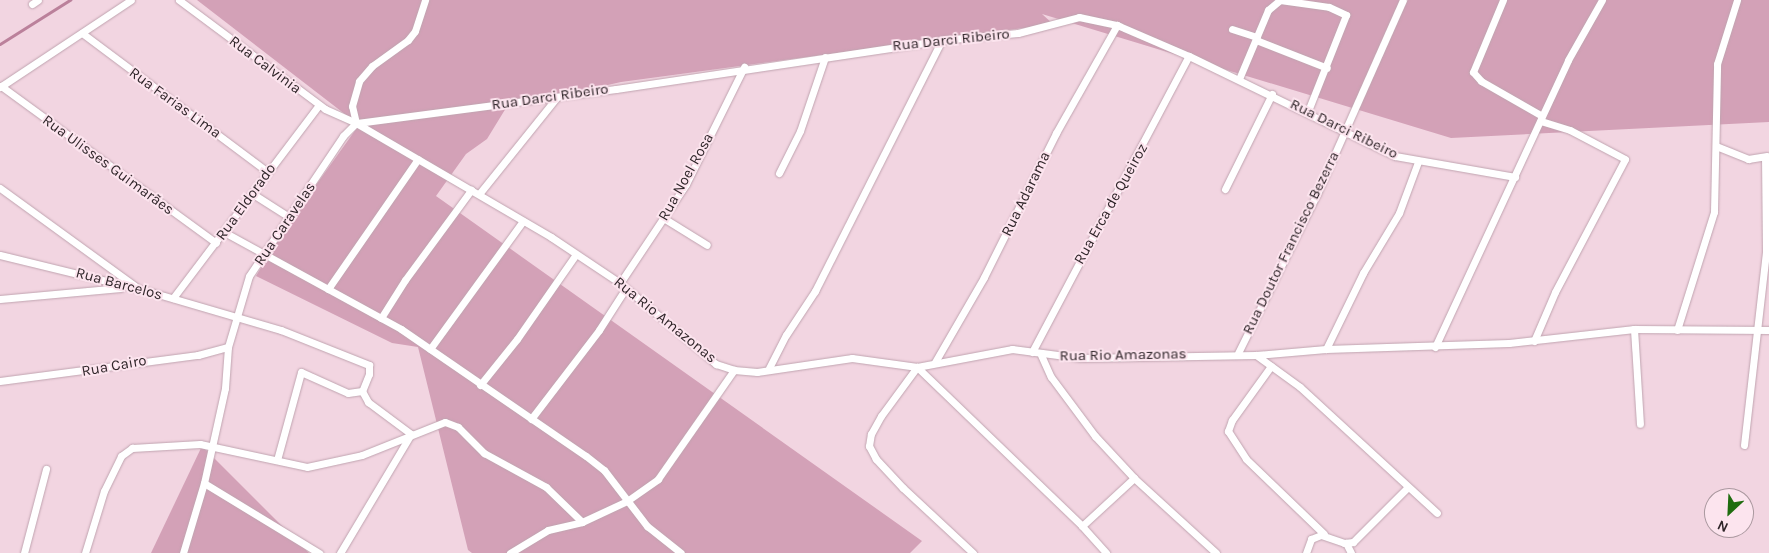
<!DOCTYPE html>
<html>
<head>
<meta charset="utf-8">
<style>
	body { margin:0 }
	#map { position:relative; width:1769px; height:553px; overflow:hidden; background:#f2d5e1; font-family:Karla,sans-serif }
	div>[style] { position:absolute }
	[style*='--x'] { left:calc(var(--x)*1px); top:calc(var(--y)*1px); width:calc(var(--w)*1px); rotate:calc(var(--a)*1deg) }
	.green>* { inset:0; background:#d3a1b7 }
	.stream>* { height:2.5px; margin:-1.25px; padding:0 1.25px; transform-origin:1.25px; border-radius:1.25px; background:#bb819b }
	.roads { filter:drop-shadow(0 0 1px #c0a4b0) drop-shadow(0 0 1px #c0a4b0) }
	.minor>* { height:7px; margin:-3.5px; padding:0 3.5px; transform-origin:3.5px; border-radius:3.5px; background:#fff }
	span { translate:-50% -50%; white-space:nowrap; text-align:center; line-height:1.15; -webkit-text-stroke:4px #fce4ee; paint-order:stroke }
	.street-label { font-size:15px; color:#2f2529 }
	.north { position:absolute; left:1704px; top:488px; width:50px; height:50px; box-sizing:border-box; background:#fce4ee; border:1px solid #aa989f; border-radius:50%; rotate:205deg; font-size:14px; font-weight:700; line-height:20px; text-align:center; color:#2f2529 }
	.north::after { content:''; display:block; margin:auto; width:18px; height:22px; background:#1f6c0f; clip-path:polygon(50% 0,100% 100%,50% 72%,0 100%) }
</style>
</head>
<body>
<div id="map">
	<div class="green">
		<div style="clip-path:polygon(197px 0,1769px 0,1769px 122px,1451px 138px,1042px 14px,1053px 24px,621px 82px,506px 108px,487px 139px,466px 154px,436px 196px,922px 541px,910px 553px,472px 553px,468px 550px,418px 347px,392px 343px,256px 276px,281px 234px,359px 125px)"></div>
		<div style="clip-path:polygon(202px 446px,309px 553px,151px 553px)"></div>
	</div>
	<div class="stream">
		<div style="--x:0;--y:44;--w:83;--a:-32.2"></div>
	</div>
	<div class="roads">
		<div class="minor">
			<div style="--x:179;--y:0;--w:182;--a:36.7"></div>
			<div style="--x:325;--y:109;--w:34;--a:24"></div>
			<div style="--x:356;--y:123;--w:226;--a:30.3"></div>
			<div style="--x:551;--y:237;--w:83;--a:33.7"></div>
			<div style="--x:620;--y:283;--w:126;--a:40.2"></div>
			<div style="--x:716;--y:364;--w:19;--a:18"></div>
			<div style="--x:734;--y:370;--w:23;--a:5"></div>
			<div style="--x:757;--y:372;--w:96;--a:-8.4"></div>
			<div style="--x:852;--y:358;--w:66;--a:7.9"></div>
			<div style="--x:917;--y:367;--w:97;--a:-10.7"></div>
			<div style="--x:1012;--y:349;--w:69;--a:7.5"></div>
			<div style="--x:1080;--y:358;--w:176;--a:-1"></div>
			<div style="--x:1256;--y:355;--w:70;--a:-4.9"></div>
			<div style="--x:1326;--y:349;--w:183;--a:-1.9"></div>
			<div style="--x:1509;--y:343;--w:126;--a:-6.4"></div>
			<div style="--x:1634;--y:329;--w:135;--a:0.4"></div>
			<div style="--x:1280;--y:0;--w:49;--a:8.1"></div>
			<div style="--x:1329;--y:7;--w:19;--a:25"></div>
			<div style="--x:1346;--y:15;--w:103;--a:111.6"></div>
			<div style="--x:1503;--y:0;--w:78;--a:112.6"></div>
			<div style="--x:1473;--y:72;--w:12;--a:48"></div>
			<div style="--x:1481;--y:81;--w:70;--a:29.8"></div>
			<div style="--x:32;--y:4;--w:7;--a:-34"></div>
			<div style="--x:1232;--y:29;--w:26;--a:18"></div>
			<div style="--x:82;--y:33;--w:232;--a:36.8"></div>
			<div style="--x:1256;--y:40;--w:76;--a:21.5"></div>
			<div style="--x:1239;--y:79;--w:75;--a:-67.2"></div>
			<div style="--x:1268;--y:10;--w:16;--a:-40"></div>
			<div style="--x:1;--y:86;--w:266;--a:36.1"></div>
			<div style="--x:0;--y:87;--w:157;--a:-33.6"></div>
			<div style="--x:356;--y:123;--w:17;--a:-103"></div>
			<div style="--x:352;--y:106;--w:26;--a:-74"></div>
			<div style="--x:359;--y:81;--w:20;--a:-49"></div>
			<div style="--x:372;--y:66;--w:44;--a:-35.8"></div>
			<div style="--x:408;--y:40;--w:11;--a:-52"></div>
			<div style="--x:415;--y:31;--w:33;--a:-72"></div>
			<div style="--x:357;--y:123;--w:261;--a:-7.5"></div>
			<div style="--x:616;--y:89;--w:330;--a:-8.5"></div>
			<div style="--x:942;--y:40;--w:76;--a:-5.3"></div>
			<div style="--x:1018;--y:33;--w:63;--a:-14.7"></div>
			<div style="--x:1079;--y:17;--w:39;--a:12"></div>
			<div style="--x:1117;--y:25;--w:78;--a:23.3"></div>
			<div style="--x:1189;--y:56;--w:229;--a:25.9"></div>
			<div style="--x:1395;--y:156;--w:122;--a:9.9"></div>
			<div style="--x:1716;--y:146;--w:35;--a:22"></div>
			<div style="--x:1748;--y:159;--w:19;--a:-9"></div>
			<div style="--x:779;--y:173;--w:47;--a:-63.4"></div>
			<div style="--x:800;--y:131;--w:78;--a:-71.3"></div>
			<div style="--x:0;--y:188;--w:172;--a:36"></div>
			<div style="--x:1225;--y:189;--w:106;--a:-63.7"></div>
			<div style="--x:253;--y:194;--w:43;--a:32.6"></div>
			<div style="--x:479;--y:194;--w:124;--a:-51.2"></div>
			<div style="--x:665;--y:219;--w:49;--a:31.8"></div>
			<div style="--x:224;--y:232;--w:202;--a:28.7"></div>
			<div style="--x:401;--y:329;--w:224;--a:34.5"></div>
			<div style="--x:586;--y:456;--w:23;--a:38"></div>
			<div style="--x:604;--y:470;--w:71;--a:52.5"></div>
			<div style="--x:647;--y:526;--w:43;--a:38.5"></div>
			<div style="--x:0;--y:255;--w:148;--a:13.7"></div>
			<div style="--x:144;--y:290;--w:143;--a:16.3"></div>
			<div style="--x:281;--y:330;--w:95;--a:21.7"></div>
			<div style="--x:369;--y:365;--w:9;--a:90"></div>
			<div style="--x:369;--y:374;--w:18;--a:112"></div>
			<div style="--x:362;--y:391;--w:13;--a:61"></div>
			<div style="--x:368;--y:402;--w:54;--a:36.7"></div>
			<div style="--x:411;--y:434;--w:139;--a:120.8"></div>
			<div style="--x:620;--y:283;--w:119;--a:-56.3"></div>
			<div style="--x:686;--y:184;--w:131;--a:-63.6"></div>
			<div style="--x:328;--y:289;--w:158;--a:-55.3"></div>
			<div style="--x:173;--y:298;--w:242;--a:-52.9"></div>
			<div style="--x:0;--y:299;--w:121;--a:-5.2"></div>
			<div style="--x:381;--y:318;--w:45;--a:-57.7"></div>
			<div style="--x:405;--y:280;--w:112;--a:-53.7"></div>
			<div style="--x:1634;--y:329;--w:95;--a:86.4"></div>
			<div style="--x:1677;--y:330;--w:124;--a:-72.6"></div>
			<div style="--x:1714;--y:212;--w:148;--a:-88.8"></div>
			<div style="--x:1717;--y:64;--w:67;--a:-72.6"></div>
			<div style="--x:1534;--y:341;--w:53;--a:-66.8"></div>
			<div style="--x:1555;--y:292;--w:150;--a:-62.2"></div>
			<div style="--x:1625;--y:159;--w:62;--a:-152.2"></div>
			<div style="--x:1570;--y:130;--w:31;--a:-163"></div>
			<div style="--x:1435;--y:347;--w:316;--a:-65.1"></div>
			<div style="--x:1568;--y:60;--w:69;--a:-60.5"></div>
			<div style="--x:430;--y:349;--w:158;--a:-54"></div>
			<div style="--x:1326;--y:349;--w:85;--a:-64"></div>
			<div style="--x:1363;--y:273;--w:70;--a:-59"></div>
			<div style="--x:1399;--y:213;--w:54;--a:-69.6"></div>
			<div style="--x:1032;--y:352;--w:335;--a:-62.1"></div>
			<div style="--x:1238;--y:353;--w:178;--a:-63.6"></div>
			<div style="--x:1317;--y:194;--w:212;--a:-66.1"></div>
			<div style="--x:1041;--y:355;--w:24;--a:66"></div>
			<div style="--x:1051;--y:377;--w:74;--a:53.3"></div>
			<div style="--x:1095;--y:436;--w:57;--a:47.1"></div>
			<div style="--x:1134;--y:478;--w:111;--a:42.4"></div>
			<div style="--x:1256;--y:355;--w:54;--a:36"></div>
			<div style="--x:1300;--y:387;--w:186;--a:42.6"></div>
			<div style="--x:935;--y:362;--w:98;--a:-60"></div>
			<div style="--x:984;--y:277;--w:161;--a:-63.4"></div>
			<div style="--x:1056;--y:133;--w:124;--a:-60.5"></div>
			<div style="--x:1271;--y:366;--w:67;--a:125.8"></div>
			<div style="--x:1232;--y:420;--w:12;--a:110"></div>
			<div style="--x:1228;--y:431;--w:33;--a:57"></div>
			<div style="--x:1246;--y:459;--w:108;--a:43.9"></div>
			<div style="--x:769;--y:368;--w:37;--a:-63"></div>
			<div style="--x:786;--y:335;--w:53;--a:-56.6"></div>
			<div style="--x:815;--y:291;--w:281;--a:-63.2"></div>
			<div style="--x:0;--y:381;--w:200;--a:-7.5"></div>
			<div style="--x:198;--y:355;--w:31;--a:-15"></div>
			<div style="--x:480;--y:385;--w:59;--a:-51.2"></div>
			<div style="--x:517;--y:339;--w:103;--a:-55.2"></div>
			<div style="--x:531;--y:419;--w:112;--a:-52.6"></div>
			<div style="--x:599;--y:330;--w:50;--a:-57.3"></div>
			<div style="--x:1744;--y:445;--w:195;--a:-83.5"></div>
			<div style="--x:1766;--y:251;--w:94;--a:-90.6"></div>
			<div style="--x:277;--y:460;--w:91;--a:-74.7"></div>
			<div style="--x:301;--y:372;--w:51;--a:24.1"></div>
			<div style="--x:348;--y:393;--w:14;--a:-8"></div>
			<div style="--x:204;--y:483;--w:135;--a:31.3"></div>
			<div style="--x:1082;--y:526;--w:71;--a:-42.7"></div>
			<div style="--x:1346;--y:543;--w:11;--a:63"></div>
			<div style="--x:24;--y:553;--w:87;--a:-75.3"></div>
			<div style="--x:85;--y:553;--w:65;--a:-73"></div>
			<div style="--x:104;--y:491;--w:39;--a:-64"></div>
			<div style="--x:121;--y:456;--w:14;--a:-36"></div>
			<div style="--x:132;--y:448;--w:68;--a:-3.4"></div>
			<div style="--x:200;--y:444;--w:109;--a:12.1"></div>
			<div style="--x:307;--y:467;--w:56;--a:-12.3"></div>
			<div style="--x:362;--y:455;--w:89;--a:-21.7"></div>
			<div style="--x:445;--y:422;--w:14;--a:21"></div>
			<div style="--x:458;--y:427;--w:37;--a:45"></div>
			<div style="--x:484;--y:453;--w:71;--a:28.7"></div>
			<div style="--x:546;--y:487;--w:50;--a:44.2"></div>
			<div style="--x:183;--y:553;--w:73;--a:-73.3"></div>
			<div style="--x:204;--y:483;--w:97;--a:-77.5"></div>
			<div style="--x:225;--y:388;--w:41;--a:-85.8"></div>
			<div style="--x:228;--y:347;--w:74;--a:-73.5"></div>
			<div style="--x:249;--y:276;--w:169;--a:-56.1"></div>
			<div style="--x:343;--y:136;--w:18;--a:-45"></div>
			<div style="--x:510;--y:553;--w:44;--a:-31.2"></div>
			<div style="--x:548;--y:530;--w:35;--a:-13"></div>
			<div style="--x:582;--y:522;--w:50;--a:-25"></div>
			<div style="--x:627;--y:501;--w:38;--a:-35"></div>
			<div style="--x:658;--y:479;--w:133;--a:-55.1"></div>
			<div style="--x:973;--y:553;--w:96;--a:-137.1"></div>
			<div style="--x:903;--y:488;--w:40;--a:-133"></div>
			<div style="--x:876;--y:459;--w:15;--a:-118"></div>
			<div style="--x:869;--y:446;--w:12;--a:-81"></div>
			<div style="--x:871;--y:434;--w:21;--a:-61"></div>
			<div style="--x:881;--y:416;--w:61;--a:-53.7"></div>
			<div style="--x:917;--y:367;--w:229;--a:43.9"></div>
			<div style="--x:1082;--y:526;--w:36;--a:48"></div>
			<div style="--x:1306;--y:553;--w:15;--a:-70"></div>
			<div style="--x:1311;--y:539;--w:11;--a:-22"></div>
			<div style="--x:1321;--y:535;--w:24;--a:19"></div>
			<div style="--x:1344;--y:543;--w:9;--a:-6"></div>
			<div style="--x:1353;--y:542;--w:76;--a:-45"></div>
		</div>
	</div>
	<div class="street-label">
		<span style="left:951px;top:40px;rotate:-6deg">Rua Darci Ribeiro</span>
		<span style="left:265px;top:65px;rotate:37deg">Rua Calvinia</span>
		<span style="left:550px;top:97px;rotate:-8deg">Rua Darci Ribeiro</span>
		<span style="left:175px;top:103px;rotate:36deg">Rua Farias Lima</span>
		<span style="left:1344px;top:129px;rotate:26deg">Rua Darci Ribeiro</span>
		<span style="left:108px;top:165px;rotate:36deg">Rua Ulisses Guimarães</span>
		<span style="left:686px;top:177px;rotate:-61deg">Rua Noel Rosa</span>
		<span style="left:1026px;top:194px;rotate:-64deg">Rua Adarama</span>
		<span style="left:246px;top:202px;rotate:-54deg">Rua Eldorado</span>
		<span style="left:1111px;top:204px;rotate:-61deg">Rua Erca de Queiroz</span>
		<span style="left:285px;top:224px;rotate:-56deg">Rua Caravelas</span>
		<span style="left:1291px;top:243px;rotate:-64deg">Rua Doutor Francisco Bezerra</span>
		<span style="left:119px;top:284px;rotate:15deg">Rua Barcelos</span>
		<span style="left:665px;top:320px;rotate:39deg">Rua Rio Amazonas</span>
		<span style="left:1123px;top:355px;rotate:-1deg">Rua Rio Amazonas</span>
		<span style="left:114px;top:366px;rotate:-10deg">Rua Cairo</span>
	</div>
	<div class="north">N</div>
</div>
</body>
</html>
